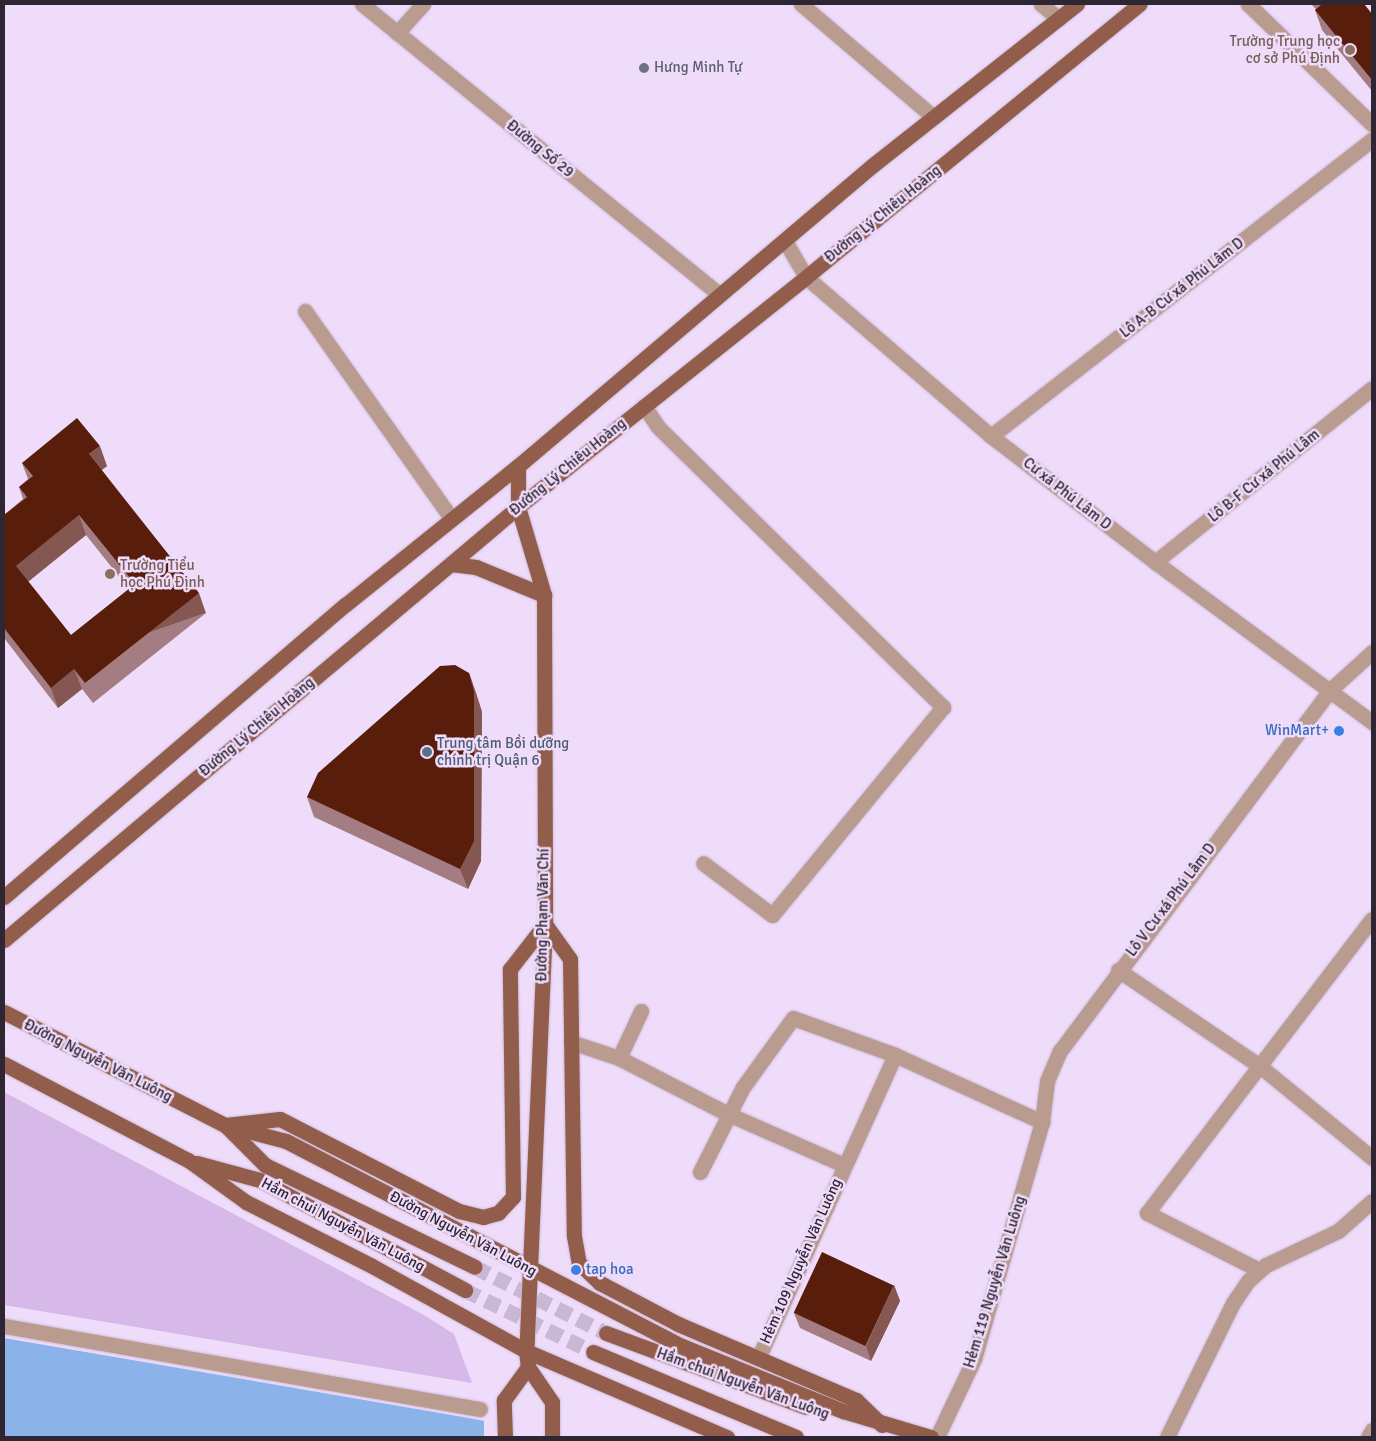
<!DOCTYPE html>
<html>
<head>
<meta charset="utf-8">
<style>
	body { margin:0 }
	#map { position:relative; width:1376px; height:1441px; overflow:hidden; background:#efdcfb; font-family:Signika,sans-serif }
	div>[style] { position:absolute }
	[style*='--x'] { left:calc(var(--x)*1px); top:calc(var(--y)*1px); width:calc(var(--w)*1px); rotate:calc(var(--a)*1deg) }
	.green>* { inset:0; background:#d7b9e9 }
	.water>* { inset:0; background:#8bb2e9 }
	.pier>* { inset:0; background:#efdcfb }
	.major-tunnel>* { height:15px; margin-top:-7.5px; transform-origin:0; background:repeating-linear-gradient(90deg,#c8b8d3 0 15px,transparent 0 23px) }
	.roads { filter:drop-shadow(0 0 1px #ccbbd7) drop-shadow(0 0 1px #ccbbd7) }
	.minor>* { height:15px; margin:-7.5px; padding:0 7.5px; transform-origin:7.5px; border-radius:7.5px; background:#ba9b90 }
	.major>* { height:15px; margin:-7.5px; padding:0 7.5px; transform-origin:7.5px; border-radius:7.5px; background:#935d4b }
	.wall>* { inset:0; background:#a47d83 }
	.shaded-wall>* { inset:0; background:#855753; transform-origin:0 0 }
	.building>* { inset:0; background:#581e0b; transform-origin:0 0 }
	.dots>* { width:14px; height:14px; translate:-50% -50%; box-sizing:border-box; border:2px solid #efdcfb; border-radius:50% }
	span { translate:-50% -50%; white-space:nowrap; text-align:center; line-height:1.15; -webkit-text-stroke:5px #efdcfb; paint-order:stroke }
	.education-label { font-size:15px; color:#785e54 }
	.right { translate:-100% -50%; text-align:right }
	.left { translate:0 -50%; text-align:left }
	.worship-label { font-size:15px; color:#5b616d }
	.street-label { font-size:15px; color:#2e2632 }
	.shop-label { font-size:15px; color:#366cbe }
	.service-label { font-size:15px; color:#4e5e75 }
	.frame { position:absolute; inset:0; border:5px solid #2e2632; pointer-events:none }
</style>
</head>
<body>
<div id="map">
	<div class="green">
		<div style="clip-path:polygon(4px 1092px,424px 1315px,454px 1334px,472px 1383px,4px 1305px)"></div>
	</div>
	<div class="water">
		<div style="clip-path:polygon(4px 1338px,463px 1417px,571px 1437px,4px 1437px)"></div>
	</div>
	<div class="pier">
		<div style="clip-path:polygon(484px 1418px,571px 1435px,573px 1437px,484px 1437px)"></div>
	</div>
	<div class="major-tunnel">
		<div style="--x:475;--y:1267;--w:147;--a:26.7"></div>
		<div style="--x:465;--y:1290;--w:142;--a:25.8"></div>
	</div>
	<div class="roads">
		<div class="minor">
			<div style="--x:362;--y:4;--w:460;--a:39.1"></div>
			<div style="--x:801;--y:4;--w:172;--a:40.5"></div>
			<div style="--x:1041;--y:4;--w:23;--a:40"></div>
			<div style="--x:1248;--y:4;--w:173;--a:44.1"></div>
			<div style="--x:397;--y:33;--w:39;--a:-48"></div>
			<div style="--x:785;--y:241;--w:42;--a:59.7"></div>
			<div style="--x:806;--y:277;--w:244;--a:40.7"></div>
			<div style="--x:991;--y:436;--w:207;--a:37.5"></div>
			<div style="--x:1155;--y:562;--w:270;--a:36.4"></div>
			<div style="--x:305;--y:311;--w:253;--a:54.8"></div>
			<div style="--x:644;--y:406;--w:25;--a:56"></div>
			<div style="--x:658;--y:427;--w:400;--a:44.5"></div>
			<div style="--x:943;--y:707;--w:269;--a:129.4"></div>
			<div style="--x:772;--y:915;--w:86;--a:-143"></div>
			<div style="--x:991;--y:436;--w:483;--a:-37.9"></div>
			<div style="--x:1155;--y:562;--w:278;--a:-38.7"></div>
			<div style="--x:1118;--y:970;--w:173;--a:34.1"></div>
			<div style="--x:1261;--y:1067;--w:144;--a:39.3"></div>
			<div style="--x:571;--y:1042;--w:51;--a:18.4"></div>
			<div style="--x:619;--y:1058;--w:123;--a:27.2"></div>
			<div style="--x:728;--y:1114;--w:127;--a:23.7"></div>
			<div style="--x:895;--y:1055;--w:162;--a:24.5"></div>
			<div style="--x:619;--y:1058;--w:52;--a:-64.9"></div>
			<div style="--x:700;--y:1172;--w:95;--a:-63.2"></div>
			<div style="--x:743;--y:1087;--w:85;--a:-54.1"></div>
			<div style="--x:793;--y:1018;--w:109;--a:19.9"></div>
			<div style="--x:895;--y:1055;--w:330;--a:114.3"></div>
			<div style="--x:1259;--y:1270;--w:126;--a:-153"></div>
			<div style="--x:1147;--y:1213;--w:370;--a:-52.6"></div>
			<div style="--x:4;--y:1326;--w:483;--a:9.9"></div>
			<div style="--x:937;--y:1437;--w:86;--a:-64.6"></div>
			<div style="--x:974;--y:1359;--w:247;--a:-74"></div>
			<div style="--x:1042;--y:1122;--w:41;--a:-83"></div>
			<div style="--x:1047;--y:1081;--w:33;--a:-67"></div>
			<div style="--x:1060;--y:1051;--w:449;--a:-53.2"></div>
			<div style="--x:1329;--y:691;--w:58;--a:-42.2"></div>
			<div style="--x:1167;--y:1437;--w:149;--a:-63.8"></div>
			<div style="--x:1233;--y:1303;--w:27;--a:-56"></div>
			<div style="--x:1248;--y:1281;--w:24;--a:-42"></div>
			<div style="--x:1266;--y:1265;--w:80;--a:-25.3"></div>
			<div style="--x:1338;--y:1231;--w:45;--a:-41.4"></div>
			<div style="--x:1368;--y:1437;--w:8;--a:-60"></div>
		</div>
		<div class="major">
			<div style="--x:518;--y:466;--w:41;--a:90"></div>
			<div style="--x:518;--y:507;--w:92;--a:73.5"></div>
			<div style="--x:544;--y:595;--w:329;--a:89.8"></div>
			<div style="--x:545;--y:924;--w:427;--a:92.5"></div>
			<div style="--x:526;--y:1351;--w:16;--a:83"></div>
			<div style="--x:528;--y:1367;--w:42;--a:55.6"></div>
			<div style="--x:552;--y:1402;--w:35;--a:90"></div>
			<div style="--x:451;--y:564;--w:25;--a:7"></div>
			<div style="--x:476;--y:567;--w:74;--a:22.4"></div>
			<div style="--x:4;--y:897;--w:449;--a:-40.6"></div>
			<div style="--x:345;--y:605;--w:222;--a:-38.8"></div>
			<div style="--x:518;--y:466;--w:465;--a:-40.3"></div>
			<div style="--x:873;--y:165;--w:260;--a:-38.3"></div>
			<div style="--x:4;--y:940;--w:672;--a:-40.11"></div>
			<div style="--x:518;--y:507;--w:369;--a:-38.6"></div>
			<div style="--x:806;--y:277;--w:431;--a:-39.3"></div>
			<div style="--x:4;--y:1012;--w:248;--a:27.1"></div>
			<div style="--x:225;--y:1125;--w:63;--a:14.7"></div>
			<div style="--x:286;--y:1141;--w:446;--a:27.4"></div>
			<div style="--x:682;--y:1346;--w:174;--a:22"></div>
			<div style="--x:843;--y:1411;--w:92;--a:16.5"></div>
			<div style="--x:4;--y:1064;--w:208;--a:27.6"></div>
			<div style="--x:188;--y:1160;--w:72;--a:35.9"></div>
			<div style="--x:246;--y:1202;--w:141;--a:26.9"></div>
			<div style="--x:372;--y:1266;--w:176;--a:28.9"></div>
			<div style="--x:526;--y:1351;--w:219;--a:23.2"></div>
			<div style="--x:225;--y:1125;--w:55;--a:-6.2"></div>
			<div style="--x:280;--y:1119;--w:201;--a:27.2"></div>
			<div style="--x:459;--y:1211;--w:25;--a:14"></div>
			<div style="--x:483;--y:1217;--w:16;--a:-15"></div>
			<div style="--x:498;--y:1213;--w:22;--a:-47"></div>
			<div style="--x:513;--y:1197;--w:228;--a:-90.8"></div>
			<div style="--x:510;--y:969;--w:57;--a:-52.1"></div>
			<div style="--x:545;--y:924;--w:43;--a:54.5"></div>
			<div style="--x:570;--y:959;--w:277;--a:89.2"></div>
			<div style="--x:574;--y:1236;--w:27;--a:80"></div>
			<div style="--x:579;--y:1263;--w:29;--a:44"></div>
			<div style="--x:600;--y:1283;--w:88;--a:27.7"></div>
			<div style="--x:678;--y:1324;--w:194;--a:23.1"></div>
			<div style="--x:856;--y:1400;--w:36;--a:44"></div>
			<div style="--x:226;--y:1126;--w:55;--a:45"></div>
			<div style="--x:265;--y:1165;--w:233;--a:25.9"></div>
			<div style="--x:197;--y:1163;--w:65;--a:15.1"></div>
			<div style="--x:260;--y:1180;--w:233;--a:28.2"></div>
			<div style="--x:606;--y:1333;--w:213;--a:20.3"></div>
			<div style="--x:593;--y:1352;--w:220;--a:22.7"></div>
			<div style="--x:505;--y:1437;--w:37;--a:-92"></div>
			<div style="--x:504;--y:1400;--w:41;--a:-54"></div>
		</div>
	</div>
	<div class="wall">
		<div style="clip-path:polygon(1311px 4px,1364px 4px,1372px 14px,1372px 91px,1322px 30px,1315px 10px,1316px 9px)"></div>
		<div style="clip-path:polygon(evenodd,22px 463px,107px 466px,102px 470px,206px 613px,93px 703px,82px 689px,58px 708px,4px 638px,4px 515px,23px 499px,19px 487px,28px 479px,22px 463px,86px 535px,129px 589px,71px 635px,28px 581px,86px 535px)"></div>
		<div style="clip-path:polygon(469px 673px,476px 693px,482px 712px,481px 861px,468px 889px,314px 817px,307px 797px)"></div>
		<div style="clip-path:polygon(894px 1285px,900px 1301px,871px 1361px,800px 1328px,794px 1313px)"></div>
	</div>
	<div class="shaded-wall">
		<div style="clip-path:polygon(100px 446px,107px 466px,96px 474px,89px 454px)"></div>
		<div style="clip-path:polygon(79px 515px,86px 535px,23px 586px,16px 566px)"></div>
		<div style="left:199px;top:593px;width:21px;height:145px;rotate:71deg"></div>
		<div style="clip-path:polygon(74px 669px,82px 689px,58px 708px,51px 688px)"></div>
		<div style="clip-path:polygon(469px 673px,476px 693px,482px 712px,481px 861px,468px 889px,460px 869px)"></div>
		<div style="clip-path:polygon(894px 1285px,900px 1301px,871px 1361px,866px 1346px)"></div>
	</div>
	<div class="building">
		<div style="clip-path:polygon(1320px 4px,1364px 4px,1372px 14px,1372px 80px,1315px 10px,1321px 5px)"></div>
		<div style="clip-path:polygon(evenodd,77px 418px,100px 446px,89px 454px,199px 593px,85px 683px,74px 669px,51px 688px,4px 628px,4px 515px,27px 497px,19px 487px,33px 476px,22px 463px,77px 418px,79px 515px,135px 584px,71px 635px,16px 566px,79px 515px)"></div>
		<div style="clip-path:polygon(455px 665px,469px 673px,474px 692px,474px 841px,460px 869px,307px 797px,318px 773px,440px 666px)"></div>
		<div style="left:822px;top:1252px;width:79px;height:67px;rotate:25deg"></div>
	</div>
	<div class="dots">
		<div style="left:1350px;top:50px;background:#8d6e63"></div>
		<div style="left:644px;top:68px;background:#6b7280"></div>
		<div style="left:110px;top:574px;background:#8d6e63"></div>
		<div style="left:1339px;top:731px;background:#3f7fe0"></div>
		<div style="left:427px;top:752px;background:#5c6f8a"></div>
		<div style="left:576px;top:1270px;background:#3f7fe0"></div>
	</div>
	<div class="education-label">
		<span class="right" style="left:1340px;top:50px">Trường Trung học<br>cơ sở Phú Định</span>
		<span class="left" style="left:120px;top:574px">Trường Tiểu<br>học Phú Định</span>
	</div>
	<div class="worship-label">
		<span class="left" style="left:654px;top:68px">Hưng Minh Tự</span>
	</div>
	<div class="street-label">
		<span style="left:540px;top:149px;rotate:39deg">Đường Số 29</span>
		<span style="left:883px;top:214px;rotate:-39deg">Đường Lý Chiêu Hoàng</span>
		<span style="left:1182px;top:288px;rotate:-38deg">Lô A-B Cư xá Phú Lâm D</span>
		<span style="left:568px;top:467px;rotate:-39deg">Đường Lý Chiêu Hoàng</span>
		<span style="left:1264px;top:476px;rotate:-39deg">Lô B-F Cư xá Phú Lâm</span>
		<span style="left:1067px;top:494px;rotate:38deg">Cư xá Phú Lâm D</span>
		<span style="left:257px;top:727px;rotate:-40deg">Đường Lý Chiêu Hoàng</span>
		<span style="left:1171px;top:900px;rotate:-53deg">Lô V Cư xá Phú Lâm D</span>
		<span style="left:543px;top:915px;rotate:-89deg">Đường Phạm Văn Chí</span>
		<span style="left:98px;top:1061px;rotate:27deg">Đường Nguyễn Văn Luông</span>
		<span style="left:343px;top:1225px;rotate:28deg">Hầm chui Nguyễn Văn Luông</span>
		<span style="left:463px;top:1234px;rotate:28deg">Đường Nguyễn Văn Luông</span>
		<span style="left:801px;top:1261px;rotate:-66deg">Hẻm 109 Nguyễn Văn Luông</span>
		<span style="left:995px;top:1282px;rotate:-73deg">Hẻm 119 Nguyễn Văn Luông</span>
		<span style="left:743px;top:1384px;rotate:20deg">Hầm chui Nguyễn Văn Luông</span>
	</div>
	<div class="shop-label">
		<span class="right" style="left:1329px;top:731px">WinMart+</span>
		<span class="left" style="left:586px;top:1270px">tap hoa</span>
	</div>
	<div class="service-label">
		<span class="left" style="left:437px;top:752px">Trung tâm Bồi dưỡng<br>chính trị Quận 6</span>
	</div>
	<div class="frame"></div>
</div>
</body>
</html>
